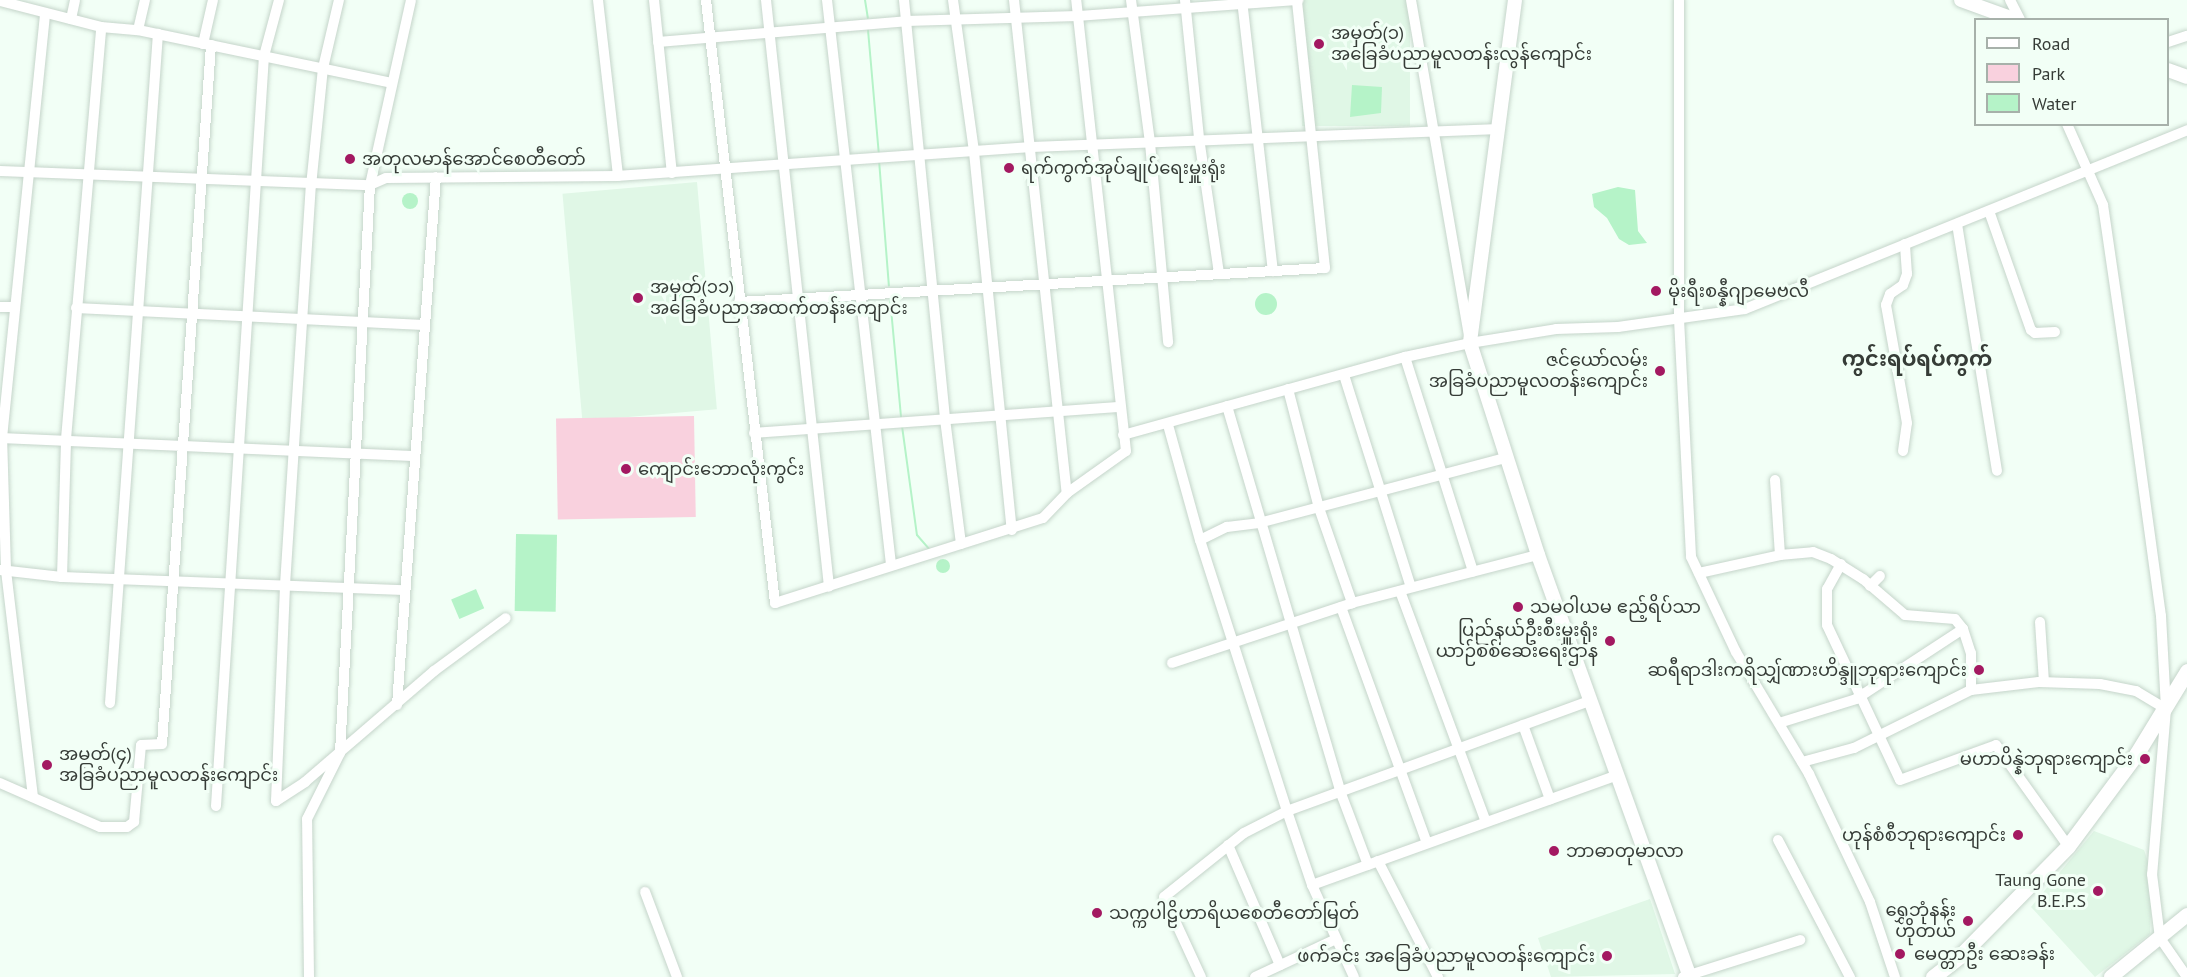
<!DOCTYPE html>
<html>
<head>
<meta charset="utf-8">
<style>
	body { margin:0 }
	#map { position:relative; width:2187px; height:977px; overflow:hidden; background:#f2fff6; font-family:"PT Sans","Noto Sans Myanmar",sans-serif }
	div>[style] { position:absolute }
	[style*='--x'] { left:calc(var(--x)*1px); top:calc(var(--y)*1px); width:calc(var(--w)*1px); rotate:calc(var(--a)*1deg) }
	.built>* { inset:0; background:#e0f7e6; transform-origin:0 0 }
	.green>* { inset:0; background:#f9d1de; transform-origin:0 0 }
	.water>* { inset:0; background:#b5f3c8; transform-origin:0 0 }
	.round { border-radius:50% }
	.stream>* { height:2px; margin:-1px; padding:0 1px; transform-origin:1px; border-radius:1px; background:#b5f3c8 }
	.roads { filter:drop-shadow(0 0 2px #c5d5ca) drop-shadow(0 0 2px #c5d5ca) }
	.minor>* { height:10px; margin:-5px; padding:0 5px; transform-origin:5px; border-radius:5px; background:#fff }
	.secondary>* { height:14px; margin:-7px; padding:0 7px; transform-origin:7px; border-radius:7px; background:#fff }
	.primary>* { height:15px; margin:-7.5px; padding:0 7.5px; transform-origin:7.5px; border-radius:7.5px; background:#fff }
	.dots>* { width:16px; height:16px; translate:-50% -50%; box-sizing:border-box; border:3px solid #f2fff6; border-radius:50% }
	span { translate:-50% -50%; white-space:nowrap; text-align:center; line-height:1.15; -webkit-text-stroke:6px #f2fff6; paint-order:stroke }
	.poi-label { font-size:18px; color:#363c37 }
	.left { translate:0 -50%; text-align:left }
	.right { translate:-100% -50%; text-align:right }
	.quarter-label { font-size:21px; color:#363c37; font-weight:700 }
	.legend { position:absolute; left:1974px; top:18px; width:195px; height:108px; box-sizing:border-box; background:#f2fff6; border:2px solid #a7b1aa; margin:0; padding:8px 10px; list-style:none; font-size:18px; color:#363c37 }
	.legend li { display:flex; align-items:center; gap:12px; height:30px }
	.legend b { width:30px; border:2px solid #a7b1aa }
</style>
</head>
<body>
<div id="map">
	<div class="built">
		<div style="left:1302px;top:0;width:108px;height:126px"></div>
		<div style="left:697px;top:182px;width:228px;height:135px;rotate:85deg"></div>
		<div style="clip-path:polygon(2094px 831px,2144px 850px,2152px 874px,2150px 934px,2095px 977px,2031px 907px)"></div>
		<div style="clip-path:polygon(1650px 899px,1675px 974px,1551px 977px,1538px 938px)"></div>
	</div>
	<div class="green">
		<div style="left:694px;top:416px;width:101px;height:138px;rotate:89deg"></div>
	</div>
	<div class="water">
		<div style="clip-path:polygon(1352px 85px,1382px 87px,1381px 113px,1350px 117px)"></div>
		<div style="clip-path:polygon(1618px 187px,1635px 190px,1638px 231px,1647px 243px,1629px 245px,1619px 239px,1607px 218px,1594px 207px,1592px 194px)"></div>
		<div class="round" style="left:402px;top:193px;width:16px;height:16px"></div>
		<div class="round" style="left:672px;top:288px;width:20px;height:20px"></div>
		<div class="round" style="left:1255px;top:293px;width:22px;height:22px"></div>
		<div style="left:516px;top:534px;width:41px;height:77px;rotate:1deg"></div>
		<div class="round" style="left:936px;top:559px;width:14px;height:14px"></div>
		<div style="left:476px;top:589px;width:21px;height:27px;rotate:67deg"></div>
	</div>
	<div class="stream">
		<div style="--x:865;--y:0;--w:18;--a:81"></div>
		<div style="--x:868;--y:30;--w:125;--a:85"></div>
		<div style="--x:879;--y:160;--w:126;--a:85.5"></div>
		<div style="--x:890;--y:298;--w:119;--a:84.7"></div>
		<div style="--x:902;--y:426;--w:110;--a:82.2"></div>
		<div style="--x:917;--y:535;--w:20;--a:49"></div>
	</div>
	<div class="roads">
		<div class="minor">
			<div style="--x:598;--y:0;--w:177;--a:83.5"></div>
			<div style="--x:654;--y:0;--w:174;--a:84.1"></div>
			<div style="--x:706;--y:0;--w:607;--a:83.47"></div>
			<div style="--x:775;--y:603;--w:281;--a:-17.6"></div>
			<div style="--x:1043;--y:518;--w:35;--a:-46"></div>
			<div style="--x:1067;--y:493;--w:72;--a:-35.4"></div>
			<div style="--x:1126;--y:451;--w:454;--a:-96.3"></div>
			<div style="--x:766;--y:0;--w:590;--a:83.87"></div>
			<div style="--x:827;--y:0;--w:568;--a:83.53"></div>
			<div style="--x:904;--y:0;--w:421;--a:84.4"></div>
			<div style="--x:945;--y:419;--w:126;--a:82.7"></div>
			<div style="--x:953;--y:0;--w:153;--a:82.1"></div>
			<div style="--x:974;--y:152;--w:380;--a:84.3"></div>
			<div style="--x:1014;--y:0;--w:496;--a:83.9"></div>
			<div style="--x:1131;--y:0;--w:144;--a:82.4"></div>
			<div style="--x:1150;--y:143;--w:200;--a:84.8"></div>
			<div style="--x:1185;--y:0;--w:139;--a:84.2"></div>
			<div style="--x:1199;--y:138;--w:137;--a:81.6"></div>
			<div style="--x:1242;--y:0;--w:273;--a:83.5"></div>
			<div style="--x:1411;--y:0;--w:342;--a:80.2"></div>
			<div style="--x:1679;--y:0;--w:319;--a:90"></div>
			<div style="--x:1679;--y:319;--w:238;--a:87.1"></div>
			<div style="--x:1691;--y:557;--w:105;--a:64.7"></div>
			<div style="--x:1736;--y:652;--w:142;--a:59.1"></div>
			<div style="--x:1809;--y:774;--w:142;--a:64.5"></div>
			<div style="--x:1870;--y:902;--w:79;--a:71.6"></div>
			<div style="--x:2010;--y:0;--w:22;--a:63"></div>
			<div style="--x:0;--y:1;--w:104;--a:14.4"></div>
			<div style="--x:101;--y:27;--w:37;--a:5"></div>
			<div style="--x:138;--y:30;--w:259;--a:11.8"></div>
			<div style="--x:71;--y:19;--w:19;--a:-78"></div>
			<div style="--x:138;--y:30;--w:31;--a:-77"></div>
			<div style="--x:658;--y:42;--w:249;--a:-4.8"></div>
			<div style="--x:906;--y:21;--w:172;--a:-1.7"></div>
			<div style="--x:1078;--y:16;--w:221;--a:-4.2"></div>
			<div style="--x:2168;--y:42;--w:20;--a:-18"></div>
			<div style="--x:203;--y:44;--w:45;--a:-77.2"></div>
			<div style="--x:2067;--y:124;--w:89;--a:66"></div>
			<div style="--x:2103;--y:205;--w:194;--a:81.7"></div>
			<div style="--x:2131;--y:397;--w:221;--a:82.2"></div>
			<div style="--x:2161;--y:616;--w:93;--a:86.9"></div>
			<div style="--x:2166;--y:709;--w:166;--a:94.8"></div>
			<div style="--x:2152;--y:874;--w:64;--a:82.9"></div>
			<div style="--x:2160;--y:938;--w:47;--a:55.3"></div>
			<div style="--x:0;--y:171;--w:370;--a:2.2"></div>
			<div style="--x:370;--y:185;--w:17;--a:-24"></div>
			<div style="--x:386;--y:178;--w:232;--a:-0.5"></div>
			<div style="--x:618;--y:176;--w:413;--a:-4"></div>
			<div style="--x:1030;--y:147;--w:465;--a:-2.2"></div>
			<div style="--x:1989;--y:211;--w:126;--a:70.6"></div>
			<div style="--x:2031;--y:330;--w:5;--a:37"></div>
			<div style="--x:2035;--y:333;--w:20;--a:-3"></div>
			<div style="--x:1957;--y:224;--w:250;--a:80.8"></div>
			<div style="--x:739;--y:302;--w:587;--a:-3.32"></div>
			<div style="--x:1325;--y:268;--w:269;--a:-96"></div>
			<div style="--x:0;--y:307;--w:14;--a:0"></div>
			<div style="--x:76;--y:308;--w:348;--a:2.8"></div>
			<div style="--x:1405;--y:357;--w:225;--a:72.4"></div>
			<div style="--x:1344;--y:375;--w:222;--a:72.5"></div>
			<div style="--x:1288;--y:389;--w:123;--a:75.4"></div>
			<div style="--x:1319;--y:508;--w:101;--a:70.8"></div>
			<div style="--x:1227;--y:406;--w:401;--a:73.6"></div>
			<div style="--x:1340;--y:791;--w:79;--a:69.3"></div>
			<div style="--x:1168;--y:425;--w:119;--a:74.5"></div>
			<div style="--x:1200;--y:540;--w:285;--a:72.2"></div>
			<div style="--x:1287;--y:811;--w:78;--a:71.3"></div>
			<div style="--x:1312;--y:885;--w:101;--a:65.5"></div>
			<div style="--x:754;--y:433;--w:367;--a:-4.1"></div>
			<div style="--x:1123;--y:435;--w:293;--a:-15.5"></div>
			<div style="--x:1405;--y:357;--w:66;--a:-12.2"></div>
			<div style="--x:1470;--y:343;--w:87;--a:-9.2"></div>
			<div style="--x:1556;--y:329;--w:62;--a:-1.8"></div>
			<div style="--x:1618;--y:327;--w:128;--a:-8.1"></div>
			<div style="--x:1745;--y:309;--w:477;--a:-22"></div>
			<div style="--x:0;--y:438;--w:413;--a:2.5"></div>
			<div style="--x:1903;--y:451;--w:28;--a:-82"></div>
			<div style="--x:1907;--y:423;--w:120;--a:-100.1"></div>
			<div style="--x:1886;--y:305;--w:12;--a:-70"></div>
			<div style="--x:1890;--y:294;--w:16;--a:-35"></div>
			<div style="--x:1903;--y:285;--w:12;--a:-70"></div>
			<div style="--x:1907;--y:274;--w:30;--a:-94"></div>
			<div style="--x:1775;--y:480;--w:75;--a:86.2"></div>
			<div style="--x:1200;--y:540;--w:30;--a:-26"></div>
			<div style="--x:1227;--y:527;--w:32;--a:-7"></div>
			<div style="--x:1259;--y:523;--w:254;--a:-14.8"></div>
			<div style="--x:1841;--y:564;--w:29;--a:119"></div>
			<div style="--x:1827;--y:589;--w:36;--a:90"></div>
			<div style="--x:1827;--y:625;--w:171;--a:64.8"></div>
			<div style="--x:1900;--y:780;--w:102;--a:-20"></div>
			<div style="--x:1996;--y:745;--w:124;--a:54.5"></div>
			<div style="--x:0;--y:570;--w:62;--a:6.4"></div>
			<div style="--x:62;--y:577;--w:342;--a:2.2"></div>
			<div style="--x:1699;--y:573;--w:83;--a:-12.5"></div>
			<div style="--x:1780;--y:555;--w:33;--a:-5"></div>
			<div style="--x:1813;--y:552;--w:19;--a:21"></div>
			<div style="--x:1831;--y:559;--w:38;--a:32"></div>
			<div style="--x:1863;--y:579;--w:55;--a:40.6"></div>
			<div style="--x:1905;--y:615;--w:50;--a:4.6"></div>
			<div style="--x:1955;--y:619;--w:13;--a:51"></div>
			<div style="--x:1963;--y:629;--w:25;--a:72"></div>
			<div style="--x:1971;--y:653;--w:37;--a:90"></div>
			<div style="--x:62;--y:577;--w:138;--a:-88.3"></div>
			<div style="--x:66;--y:439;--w:413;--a:-85.1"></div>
			<div style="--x:1870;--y:586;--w:14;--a:-45"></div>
			<div style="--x:1400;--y:591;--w:246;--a:69.6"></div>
			<div style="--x:1341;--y:607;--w:251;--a:70"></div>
			<div style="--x:2040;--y:622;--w:60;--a:86.2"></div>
			<div style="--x:1172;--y:663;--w:190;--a:-18.4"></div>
			<div style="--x:1352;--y:603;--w:192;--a:-14.5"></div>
			<div style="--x:110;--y:703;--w:671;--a:-85.9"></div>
			<div style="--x:397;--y:705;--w:529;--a:-85.78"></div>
			<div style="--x:1779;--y:723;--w:81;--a:-17.3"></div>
			<div style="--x:1856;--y:699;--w:128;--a:-33.2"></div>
			<div style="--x:1523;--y:725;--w:79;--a:70"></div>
			<div style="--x:1802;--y:762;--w:54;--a:-15.1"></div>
			<div style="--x:1854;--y:748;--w:131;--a:-26.4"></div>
			<div style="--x:1971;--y:690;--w:68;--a:-6.7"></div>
			<div style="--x:2039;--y:682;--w:61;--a:1.9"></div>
			<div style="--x:2100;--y:684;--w:37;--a:11"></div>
			<div style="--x:2136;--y:691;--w:35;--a:31"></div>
			<div style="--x:0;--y:783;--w:109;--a:23.7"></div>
			<div style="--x:100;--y:827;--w:27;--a:0"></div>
			<div style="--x:127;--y:827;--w:9;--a:-36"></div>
			<div style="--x:134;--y:822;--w:77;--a:-84.8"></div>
			<div style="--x:141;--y:745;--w:21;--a:-3"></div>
			<div style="--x:162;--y:744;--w:701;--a:-85.99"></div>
			<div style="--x:33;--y:797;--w:229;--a:-96.8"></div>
			<div style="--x:6;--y:570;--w:132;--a:-91.7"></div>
			<div style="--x:2;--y:438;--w:427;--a:-84.2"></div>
			<div style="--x:276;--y:801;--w:216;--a:-87.6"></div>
			<div style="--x:285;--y:585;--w:400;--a:-86.3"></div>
			<div style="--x:311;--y:186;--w:119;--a:-84.2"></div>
			<div style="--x:323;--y:68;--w:70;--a:-76.8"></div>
			<div style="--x:276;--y:801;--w:35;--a:-33"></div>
			<div style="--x:305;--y:782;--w:170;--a:-40.7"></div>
			<div style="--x:434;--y:671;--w:89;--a:-36.4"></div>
			<div style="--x:216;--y:806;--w:752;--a:-86.34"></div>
			<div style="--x:264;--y:56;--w:58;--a:-75"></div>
			<div style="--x:1778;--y:840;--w:155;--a:62.3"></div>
			<div style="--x:1228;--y:845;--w:131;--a:66.6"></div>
			<div style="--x:1378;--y:861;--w:131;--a:62.7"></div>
			<div style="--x:1312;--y:885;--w:322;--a:-19.8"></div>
			<div style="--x:645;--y:892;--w:91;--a:69.4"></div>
			<div style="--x:309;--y:977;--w:158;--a:-90.7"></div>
			<div style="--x:307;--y:819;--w:74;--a:-63.4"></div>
			<div style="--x:340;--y:753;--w:569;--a:-86.98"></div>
			<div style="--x:370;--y:185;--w:189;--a:-77.5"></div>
			<div style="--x:1201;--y:977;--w:88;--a:-114.8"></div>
			<div style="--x:1164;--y:897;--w:102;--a:-38.7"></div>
			<div style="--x:1244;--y:833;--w:48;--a:-27.1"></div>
			<div style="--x:1287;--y:811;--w:321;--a:-20"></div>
			<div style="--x:1255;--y:977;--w:89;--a:-25.1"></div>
			<div style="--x:1683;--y:977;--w:123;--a:-17.5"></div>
		</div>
		<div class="secondary">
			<div style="--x:1515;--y:0;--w:346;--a:97.5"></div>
			<div style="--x:1470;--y:343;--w:223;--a:72.2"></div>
			<div style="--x:1538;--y:555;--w:449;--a:70.2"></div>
			<div style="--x:1961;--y:0;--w:59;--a:20"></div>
			<div style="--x:2168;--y:70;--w:20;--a:20"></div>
			<div style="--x:2111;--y:977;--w:98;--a:-39.2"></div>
		</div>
		<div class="primary">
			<div style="--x:1933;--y:977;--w:34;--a:-38"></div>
			<div style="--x:1960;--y:956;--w:154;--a:-45.5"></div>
			<div style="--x:2068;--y:846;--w:116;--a:-53.4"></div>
			<div style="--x:2137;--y:753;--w:96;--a:-58.6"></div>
		</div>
	</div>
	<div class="dots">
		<div style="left:1319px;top:44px;background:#a31961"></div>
		<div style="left:350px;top:159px;background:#a31961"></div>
		<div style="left:1009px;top:168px;background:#a31961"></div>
		<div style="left:1656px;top:291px;background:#a31961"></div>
		<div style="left:638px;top:298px;background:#a31961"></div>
		<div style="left:1660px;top:371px;background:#a31961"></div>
		<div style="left:626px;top:469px;background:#a31961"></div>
		<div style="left:1518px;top:607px;background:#a31961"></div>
		<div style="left:1610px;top:641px;background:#a31961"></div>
		<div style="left:1979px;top:670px;background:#a31961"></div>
		<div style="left:2145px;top:759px;background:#a31961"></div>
		<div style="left:47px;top:765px;background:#a31961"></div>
		<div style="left:2018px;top:835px;background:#a31961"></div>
		<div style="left:1554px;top:851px;background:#a31961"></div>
		<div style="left:2098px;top:891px;background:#a31961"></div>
		<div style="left:1097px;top:913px;background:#a31961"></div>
		<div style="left:1968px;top:921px;background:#a31961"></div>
		<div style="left:1900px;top:954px;background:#a31961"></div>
		<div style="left:1607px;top:956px;background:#a31961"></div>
	</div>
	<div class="poi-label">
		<span class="left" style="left:1331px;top:44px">အမှတ်(၁)<br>အခြေခံပညာမူလတန်းလွန်ကျောင်း</span>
		<span class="left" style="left:362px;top:159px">အတုလမာန်အောင်စေတီတော်</span>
		<span class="left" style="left:1021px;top:168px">ရက်ကွက်အုပ်ချုပ်ရေးမှူးရုံး</span>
		<span class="left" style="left:650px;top:298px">အမှတ်(၁၁)<br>အခြေခံပညာအထက်တန်းကျောင်း</span>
		<span class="left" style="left:1668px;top:291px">မိုးရီးစန္နီဂျာမေဗလီ</span>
		<span class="right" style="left:1648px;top:371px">ဇင်ယော်လမ်း<br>အခြခံပညာမူလတန်းကျောင်း</span>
		<span class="left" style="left:638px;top:469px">ကျောင်းဘောလုံးကွင်း</span>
		<span class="left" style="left:1530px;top:607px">သမဝါယမ ဧည့်ရိပ်သာ</span>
		<span class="right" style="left:1598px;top:641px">ပြည်နယ်ဦးစီးမှူးရုံး<br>ယာဉ်စစ်ဆေးရေးဌာန</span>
		<span class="right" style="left:1967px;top:670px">ဆရီရာဒါးကရိသျှ်ဏားဟိန္ဒူဘုရားကျောင်း</span>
		<span class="left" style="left:59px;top:765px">အမှတ်(၄)<br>အခြခံပညာမူလတန်းကျောင်း</span>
		<span class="right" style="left:2133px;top:759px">မဟာပိန္နဲဘုရားကျောင်း</span>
		<span class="right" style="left:2006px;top:835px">ဟုန်စံစီဘုရားကျောင်း</span>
		<span class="left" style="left:1566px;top:851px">ဘာဓာတုမာလာ</span>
		<span class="right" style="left:2086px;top:891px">Taung Gone<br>B.E.P.S</span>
		<span class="right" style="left:1956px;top:921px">ရွှေဘုံနန်း<br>ဟိုတယ်</span>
		<span class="left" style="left:1109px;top:913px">သက္ကပါဠိဟာရိယစေတီတော်မြတ်</span>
		<span class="left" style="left:1914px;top:954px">မေတ္တာဦး ဆေးခန်း</span>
		<span class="right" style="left:1595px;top:956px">ဖက်ခင်း အခြေခံပညာမူလတန်းကျောင်း</span>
	</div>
	<div class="quarter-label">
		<span style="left:1917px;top:359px">ကွင်းရပ်ရပ်ကွက်</span>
	</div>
	<ul class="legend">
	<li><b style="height:8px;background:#fff"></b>Road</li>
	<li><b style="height:16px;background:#f9d1de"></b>Park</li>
	<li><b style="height:16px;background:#b5f3c8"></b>Water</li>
	</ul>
</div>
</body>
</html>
